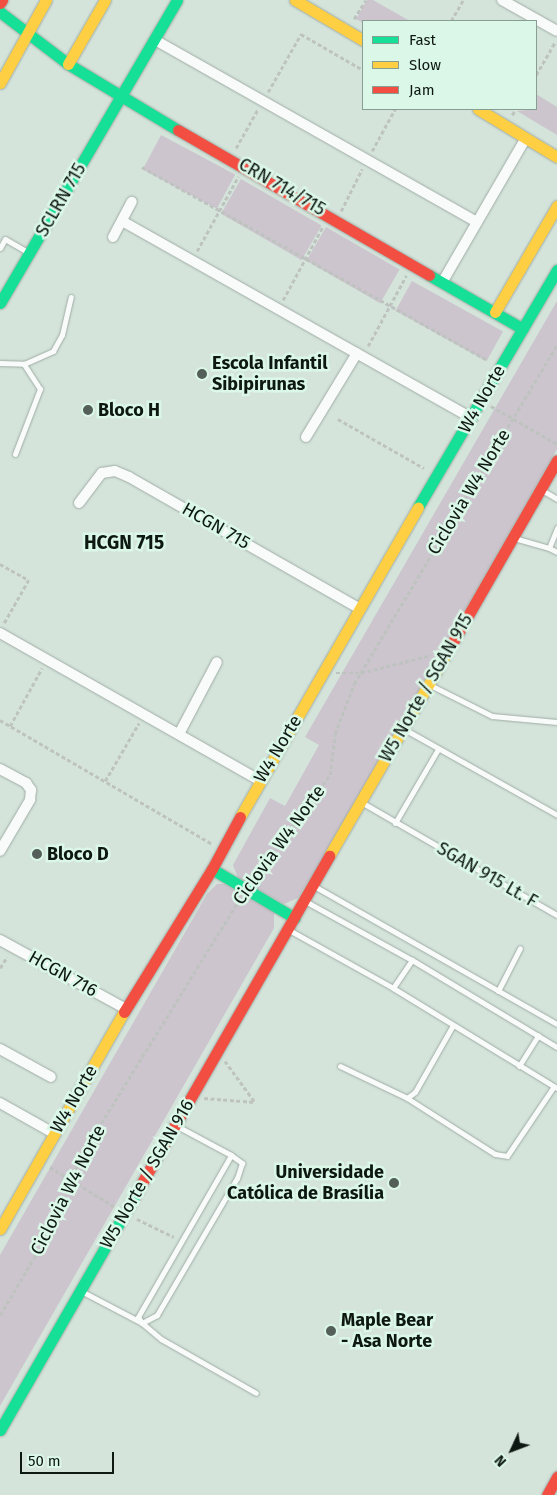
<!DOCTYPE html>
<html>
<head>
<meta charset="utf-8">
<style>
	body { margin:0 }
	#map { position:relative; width:557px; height:1495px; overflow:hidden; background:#d4e4db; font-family:"Fira Sans",sans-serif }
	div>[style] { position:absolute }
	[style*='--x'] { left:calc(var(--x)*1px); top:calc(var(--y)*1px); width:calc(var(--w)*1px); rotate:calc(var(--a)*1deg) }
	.green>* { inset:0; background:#ccc5ce; transform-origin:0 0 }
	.path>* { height:2.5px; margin-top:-1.25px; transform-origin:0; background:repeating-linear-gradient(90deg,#bec3bf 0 4px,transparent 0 6.5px) }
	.roads { filter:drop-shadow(0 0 1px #a0aca5) drop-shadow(0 0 1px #a0aca5) }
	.lane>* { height:5px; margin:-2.5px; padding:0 2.5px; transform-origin:2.5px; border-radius:2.5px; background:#f9fbfa }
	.street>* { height:10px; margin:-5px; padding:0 5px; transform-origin:5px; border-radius:5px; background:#f9fbfa }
	.fast>* { height:11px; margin:-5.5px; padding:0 5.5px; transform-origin:5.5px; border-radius:5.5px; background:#16e098 }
	.slow>* { height:11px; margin:-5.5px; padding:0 5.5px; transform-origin:5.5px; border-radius:5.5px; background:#ffcf43 }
	.jam>* { height:11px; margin:-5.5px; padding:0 5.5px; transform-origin:5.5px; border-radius:5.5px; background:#f24e42 }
	.dots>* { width:14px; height:14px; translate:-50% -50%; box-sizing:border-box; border:2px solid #dbf7e7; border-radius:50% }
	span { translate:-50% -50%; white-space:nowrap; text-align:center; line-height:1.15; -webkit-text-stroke:5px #dbf7e7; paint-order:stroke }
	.street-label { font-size:18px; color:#0e1812 }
	.poi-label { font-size:18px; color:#0e1812; font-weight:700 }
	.left { translate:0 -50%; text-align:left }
	.right { translate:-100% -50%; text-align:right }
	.neighbourhood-label { font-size:19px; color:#0e1812; font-weight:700 }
	.legend { position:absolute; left:362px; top:20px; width:175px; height:90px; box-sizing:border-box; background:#dbf7e7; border:1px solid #899e92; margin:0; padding:6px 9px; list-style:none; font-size:15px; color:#0e1812 }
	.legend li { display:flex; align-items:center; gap:10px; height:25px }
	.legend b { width:25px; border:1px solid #899e92 }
	.north { position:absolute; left:487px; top:1425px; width:50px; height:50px; -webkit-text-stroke:4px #dbf7e7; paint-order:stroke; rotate:227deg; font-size:14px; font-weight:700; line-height:20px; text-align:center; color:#0e1812 }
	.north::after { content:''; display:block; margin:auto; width:18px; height:22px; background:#0e1812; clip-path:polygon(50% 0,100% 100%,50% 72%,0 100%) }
	.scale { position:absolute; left:20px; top:1452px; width:94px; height:22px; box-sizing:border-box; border:2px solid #0e1812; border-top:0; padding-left:6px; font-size:15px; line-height:18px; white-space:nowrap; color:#0e1812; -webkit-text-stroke:4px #dbf7e7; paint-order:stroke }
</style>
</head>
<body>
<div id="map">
	<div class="green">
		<div style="clip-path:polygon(367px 0,373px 0,410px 21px,363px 23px,356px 19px)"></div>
		<div style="clip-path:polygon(536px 94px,557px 107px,557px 135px,517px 111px,536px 109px)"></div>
		<div style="left:161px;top:135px;width:84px;height:39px;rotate:28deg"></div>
		<div style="left:241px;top:179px;width:93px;height:40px;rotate:30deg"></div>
		<div style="left:326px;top:227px;width:85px;height:39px;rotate:30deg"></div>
		<div style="left:412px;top:281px;width:104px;height:34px;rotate:29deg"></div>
		<div style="clip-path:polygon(557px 301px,557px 449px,324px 856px,298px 898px,284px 904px,238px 878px,233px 865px,270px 798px,285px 806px,319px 745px,305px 737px)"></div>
		<div style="clip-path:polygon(217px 884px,224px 884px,274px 912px,274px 928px,0 1406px,0 1255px,207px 894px)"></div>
	</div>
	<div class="path">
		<div style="--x:354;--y:19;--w:22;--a:-58"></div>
		<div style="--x:451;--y:21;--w:24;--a:-60"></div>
		<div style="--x:536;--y:75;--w:39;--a:-60"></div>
		<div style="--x:268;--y:92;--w:67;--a:-60.4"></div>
		<div style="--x:301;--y:34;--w:72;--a:30.1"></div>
		<div style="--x:512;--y:115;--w:7;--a:-56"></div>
		<div style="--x:236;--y:148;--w:45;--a:-60.6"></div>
		<div style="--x:372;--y:151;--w:48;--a:-61.3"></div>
		<div style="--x:142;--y:167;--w:396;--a:29.2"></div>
		<div style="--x:341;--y:211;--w:47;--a:-63.4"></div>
		<div style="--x:197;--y:251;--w:85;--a:-61"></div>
		<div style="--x:283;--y:300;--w:84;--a:-61.6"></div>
		<div style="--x:368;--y:346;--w:80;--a:-61.5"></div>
		<div style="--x:491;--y:406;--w:76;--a:29.9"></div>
		<div style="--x:338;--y:419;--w:99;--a:29.7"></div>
		<div style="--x:0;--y:564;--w:33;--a:29"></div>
		<div style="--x:29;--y:580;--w:51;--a:119.6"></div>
		<div style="--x:336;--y:673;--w:25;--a:0"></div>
		<div style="--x:361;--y:673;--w:72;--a:-14.4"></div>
		<div style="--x:0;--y:720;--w:246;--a:30.3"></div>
		<div style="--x:10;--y:726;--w:66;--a:-61.1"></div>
		<div style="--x:105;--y:781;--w:67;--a:-59.6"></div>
		<div style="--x:253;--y:879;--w:129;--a:-53.5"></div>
		<div style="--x:330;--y:775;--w:41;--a:-83"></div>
		<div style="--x:335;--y:734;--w:53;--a:-69.2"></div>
		<div style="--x:354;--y:684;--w:395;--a:-59.1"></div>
		<div style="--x:0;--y:968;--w:13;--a:-58"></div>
		<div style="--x:225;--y:1061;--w:51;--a:53.8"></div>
		<div style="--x:204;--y:1098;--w:51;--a:4.5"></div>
		<div style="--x:50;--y:1167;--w:76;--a:31.6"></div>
		<div style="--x:137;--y:1219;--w:41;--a:25.9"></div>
		<div style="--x:0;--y:1315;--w:66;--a:-59.2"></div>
		<div style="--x:34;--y:1258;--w:118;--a:-65"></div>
		<div style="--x:84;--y:1151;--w:297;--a:-58.3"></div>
	</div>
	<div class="roads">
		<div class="lane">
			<div style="--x:0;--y:248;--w:10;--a:-61"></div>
			<div style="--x:5;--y:239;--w:28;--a:30"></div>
			<div style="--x:0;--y:363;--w:24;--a:2"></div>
			<div style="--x:24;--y:364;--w:32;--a:-24"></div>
			<div style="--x:53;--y:351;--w:18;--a:-61"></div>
			<div style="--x:62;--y:335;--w:39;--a:-77"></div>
			<div style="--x:15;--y:454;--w:70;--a:-69"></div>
			<div style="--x:40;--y:389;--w:30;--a:-123"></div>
			<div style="--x:540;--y:489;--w:20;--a:30"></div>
			<div style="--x:514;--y:538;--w:36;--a:16"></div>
			<div style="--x:549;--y:548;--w:22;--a:-68"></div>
			<div style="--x:549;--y:548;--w:9;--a:27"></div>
			<div style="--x:428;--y:684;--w:72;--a:26.6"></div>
			<div style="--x:492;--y:716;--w:65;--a:5.3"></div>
			<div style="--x:404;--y:729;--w:176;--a:29.3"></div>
			<div style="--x:361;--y:802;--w:226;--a:30"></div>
			<div style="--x:395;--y:823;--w:86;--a:-59.8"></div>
			<div style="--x:314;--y:886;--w:279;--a:29.6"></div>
			<div style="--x:305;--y:901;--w:122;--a:28.9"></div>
			<div style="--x:412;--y:960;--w:169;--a:31"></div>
			<div style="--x:289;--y:930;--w:119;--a:29.1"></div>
			<div style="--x:393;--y:988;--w:192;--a:31.4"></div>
			<div style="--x:393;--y:988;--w:34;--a:-56"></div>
			<div style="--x:498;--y:991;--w:48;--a:-62.9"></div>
			<div style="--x:340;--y:1066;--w:74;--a:25.5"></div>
			<div style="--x:407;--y:1098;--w:10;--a:-37"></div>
			<div style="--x:415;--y:1092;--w:77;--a:-60.4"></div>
			<div style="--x:519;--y:1066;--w:36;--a:-58"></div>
			<div style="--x:407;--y:1098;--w:104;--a:32.5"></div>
			<div style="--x:495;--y:1154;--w:12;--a:9"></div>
			<div style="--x:507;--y:1156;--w:84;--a:-56.1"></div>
			<div style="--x:231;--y:1155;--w:14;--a:36"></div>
			<div style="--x:242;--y:1163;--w:16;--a:108"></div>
			<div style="--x:237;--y:1178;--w:159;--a:120.3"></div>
			<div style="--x:157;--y:1315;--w:17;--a:152"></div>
			<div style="--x:142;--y:1323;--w:25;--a:40"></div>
			<div style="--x:161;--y:1339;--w:109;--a:29.6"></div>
			<div style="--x:81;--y:1291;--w:69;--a:27.7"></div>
			<div style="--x:142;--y:1323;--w:7;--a:-124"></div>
			<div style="--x:138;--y:1317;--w:187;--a:-60.1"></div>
			<div style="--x:231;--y:1155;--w:64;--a:-151.8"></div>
		</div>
		<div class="street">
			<div style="--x:502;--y:0;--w:63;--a:29.4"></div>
			<div style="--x:155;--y:40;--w:370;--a:29.5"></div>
			<div style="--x:122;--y:221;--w:402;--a:29.4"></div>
			<div style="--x:113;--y:237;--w:40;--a:-62"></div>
			<div style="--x:443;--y:281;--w:165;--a:-59.9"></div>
			<div style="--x:306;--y:437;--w:98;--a:-58.7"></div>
			<div style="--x:79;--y:503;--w:38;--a:-53"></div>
			<div style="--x:102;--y:473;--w:13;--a:-9"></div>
			<div style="--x:115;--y:471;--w:15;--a:23"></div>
			<div style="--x:129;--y:477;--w:266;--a:29.7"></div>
			<div style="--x:0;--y:633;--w:298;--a:29.6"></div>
			<div style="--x:179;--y:734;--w:81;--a:-62.2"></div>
			<div style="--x:0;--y:769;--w:30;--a:28"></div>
			<div style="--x:26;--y:783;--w:9;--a:54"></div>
			<div style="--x:31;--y:790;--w:10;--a:96"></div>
			<div style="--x:30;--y:800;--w:59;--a:120.5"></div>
			<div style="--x:0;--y:940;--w:144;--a:28.7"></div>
			<div style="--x:0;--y:1049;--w:58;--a:28.8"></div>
			<div style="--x:0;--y:1103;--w:63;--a:29.4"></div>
		</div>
		<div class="fast">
			<div style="--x:0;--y:12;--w:86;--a:37.4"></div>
			<div style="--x:68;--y:64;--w:128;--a:31"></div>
			<div style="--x:429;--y:275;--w:108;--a:29.9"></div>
			<div style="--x:0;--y:303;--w:351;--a:-59.7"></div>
			<div style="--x:418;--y:507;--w:275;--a:-59.6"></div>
			<div style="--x:212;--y:869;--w:96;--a:30.6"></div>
			<div style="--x:0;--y:1430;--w:279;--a:-60.1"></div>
		</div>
		<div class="slow">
			<div style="--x:295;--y:0;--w:79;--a:30.5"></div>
			<div style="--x:68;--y:64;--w:74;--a:-60"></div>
			<div style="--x:0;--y:83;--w:95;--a:-61"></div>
			<div style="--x:478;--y:109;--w:92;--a:31.3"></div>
			<div style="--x:495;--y:312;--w:123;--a:-59.7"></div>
			<div style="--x:240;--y:817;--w:357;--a:-60.1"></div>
			<div style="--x:329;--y:856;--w:241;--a:-59.9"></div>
			<div style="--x:0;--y:1229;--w:250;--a:-60.3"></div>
		</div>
		<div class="jam">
			<div style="--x:0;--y:3;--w:4;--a:-56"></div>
			<div style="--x:178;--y:130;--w:290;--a:30"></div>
			<div style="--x:450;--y:647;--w:215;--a:-60.2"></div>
			<div style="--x:124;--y:1012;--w:168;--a:-58.4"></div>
			<div style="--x:212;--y:869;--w:59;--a:-61.7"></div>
			<div style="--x:139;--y:1188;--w:383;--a:-60.2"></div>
			<div style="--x:547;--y:1495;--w:21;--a:-61"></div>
		</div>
	</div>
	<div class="dots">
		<div style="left:202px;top:374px;background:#535f58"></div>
		<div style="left:88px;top:410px;background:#535f58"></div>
		<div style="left:37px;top:854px;background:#535f58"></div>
		<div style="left:394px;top:1183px;background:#535f58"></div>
		<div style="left:331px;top:1331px;background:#535f58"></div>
	</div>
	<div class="street-label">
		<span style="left:282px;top:187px;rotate:30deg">CRN 714/715</span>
		<span style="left:61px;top:200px;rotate:-60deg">SCLRN 715</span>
		<span style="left:482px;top:399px;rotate:-60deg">W4 Norte</span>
		<span style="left:469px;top:492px;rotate:-59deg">Ciclovia W4 Norte</span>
		<span style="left:216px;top:526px;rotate:30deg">HCGN 715</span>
		<span style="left:426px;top:688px;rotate:-60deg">W5 Norte / SGAN 915</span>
		<span style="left:278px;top:749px;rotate:-59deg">W4 Norte</span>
		<span style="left:279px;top:845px;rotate:-54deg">Ciclovia W4 Norte</span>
		<span style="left:487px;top:875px;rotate:30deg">SGAN 915 Lt. F</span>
		<span style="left:63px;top:974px;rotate:29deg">HCGN 716</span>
		<span style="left:74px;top:1099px;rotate:-60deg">W4 Norte</span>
		<span style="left:147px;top:1174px;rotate:-60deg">W5 Norte / SGAN 916</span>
		<span style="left:68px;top:1190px;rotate:-63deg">Ciclovia W4 Norte</span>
	</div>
	<div class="poi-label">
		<span class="left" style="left:212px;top:374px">Escola Infantil<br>Sibipirunas</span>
		<span class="left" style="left:98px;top:410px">Bloco H</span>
		<span class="left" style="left:47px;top:854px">Bloco D</span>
		<span class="right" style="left:384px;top:1183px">Universidade<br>Católica de Brasília</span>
		<span class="left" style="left:341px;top:1331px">Maple Bear<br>- Asa Norte</span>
	</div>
	<div class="neighbourhood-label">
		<span style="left:124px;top:543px">HCGN 715</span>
	</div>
	<ul class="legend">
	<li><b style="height:6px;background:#16e098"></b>Fast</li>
	<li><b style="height:6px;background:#ffcf43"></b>Slow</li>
	<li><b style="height:6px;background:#f24e42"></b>Jam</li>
	</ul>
	<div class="north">N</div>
	<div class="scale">50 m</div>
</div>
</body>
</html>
